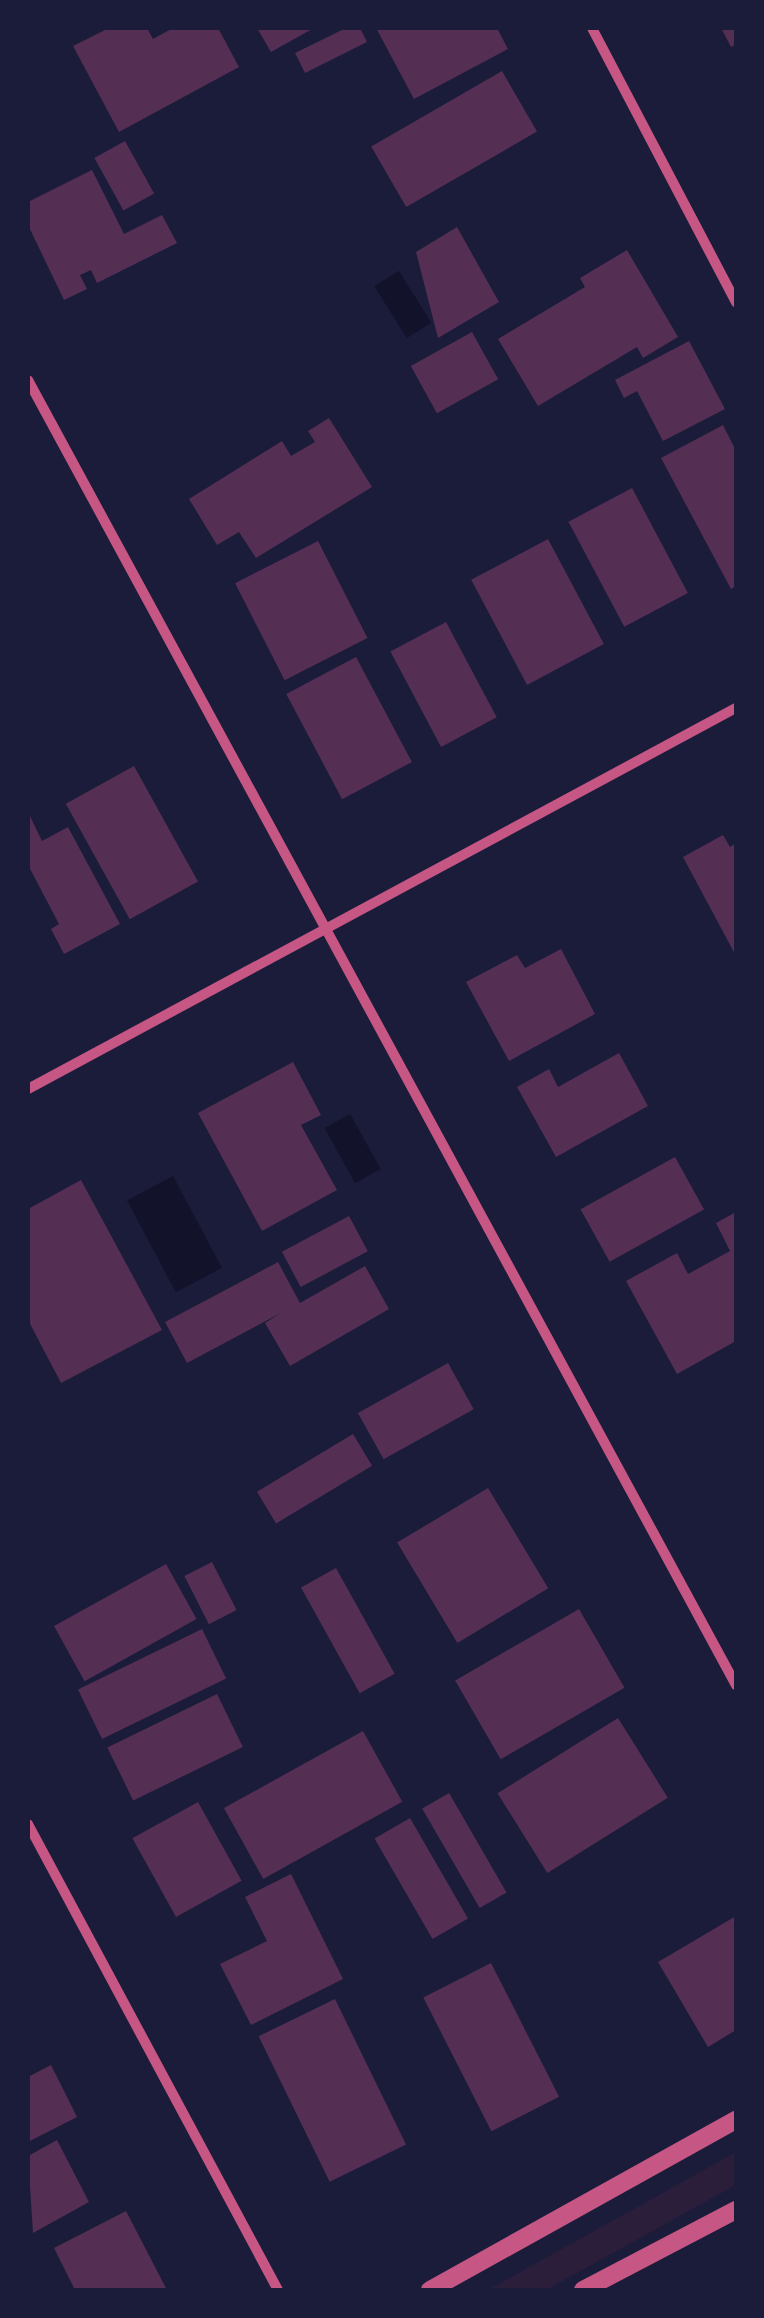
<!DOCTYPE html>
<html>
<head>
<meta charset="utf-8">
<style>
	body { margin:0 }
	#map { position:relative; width:764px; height:2318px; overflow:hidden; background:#1b1b3a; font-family:Arial,sans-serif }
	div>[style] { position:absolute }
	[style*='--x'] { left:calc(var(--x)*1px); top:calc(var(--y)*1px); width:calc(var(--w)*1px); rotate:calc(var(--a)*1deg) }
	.green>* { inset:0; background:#2a1e3b }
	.water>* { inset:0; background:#12122b; transform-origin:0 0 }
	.building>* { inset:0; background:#542f53; transform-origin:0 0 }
	.minor>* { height:10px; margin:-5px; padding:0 5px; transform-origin:5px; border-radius:5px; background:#c65784 }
	.tertiary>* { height:18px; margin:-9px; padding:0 9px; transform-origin:9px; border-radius:9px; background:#c65784 }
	span { translate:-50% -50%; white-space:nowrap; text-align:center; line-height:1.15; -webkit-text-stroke:10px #1b1b3a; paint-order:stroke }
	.frame { position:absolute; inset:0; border:30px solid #1b1b3a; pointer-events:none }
</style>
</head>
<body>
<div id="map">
	<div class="green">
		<div style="clip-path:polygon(736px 2152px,736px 2185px,546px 2290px,488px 2290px)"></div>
	</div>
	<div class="water">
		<div style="left:399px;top:271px;width:61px;height:29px;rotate:58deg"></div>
		<div style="left:350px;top:1114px;width:63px;height:29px;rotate:61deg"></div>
		<div style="left:173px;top:1176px;width:104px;height:52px;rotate:62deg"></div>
	</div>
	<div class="building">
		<div style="clip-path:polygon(109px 28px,147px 28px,153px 39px,173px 28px,218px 28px,239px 67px,119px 132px,73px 46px)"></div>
		<div style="clip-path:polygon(257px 28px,314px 28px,271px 52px)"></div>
		<div style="clip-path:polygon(346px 28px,360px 28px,367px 42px,305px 73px,295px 53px)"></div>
		<div style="clip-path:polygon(376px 28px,497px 28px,508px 49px,414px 99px)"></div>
		<div style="clip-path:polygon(721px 28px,736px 28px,736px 44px,731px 47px)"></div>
		<div style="left:502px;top:71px;width:70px;height:151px;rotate:60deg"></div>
		<div style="left:125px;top:141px;width:60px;height:35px;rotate:61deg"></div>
		<div style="clip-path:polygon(92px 170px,124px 234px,162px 215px,177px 243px,97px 283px,91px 270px,80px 275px,87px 289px,64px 300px,28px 225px,28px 202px)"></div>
		<div style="clip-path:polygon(457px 227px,499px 302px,438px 338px,416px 252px)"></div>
		<div style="clip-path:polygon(627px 250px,678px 337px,643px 358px,637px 347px,538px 406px,498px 339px,585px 287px,580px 278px)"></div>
		<div style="left:472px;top:332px;width:54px;height:70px;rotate:61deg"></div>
		<div style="clip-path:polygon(689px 341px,725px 409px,663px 441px,637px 391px,624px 398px,615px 380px)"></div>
		<div style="clip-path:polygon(329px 418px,372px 487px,256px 558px,239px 532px,217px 545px,189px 499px,282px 441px,291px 456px,315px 442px,308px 431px)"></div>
		<div style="clip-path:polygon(723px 425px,736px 451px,736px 586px,731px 589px,661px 458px)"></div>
		<div style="left:632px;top:488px;width:119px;height:72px;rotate:62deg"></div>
		<div style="left:548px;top:539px;width:119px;height:87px;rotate:62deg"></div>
		<div style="left:318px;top:541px;width:109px;height:93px;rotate:63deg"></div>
		<div style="left:446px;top:622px;width:108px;height:63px;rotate:62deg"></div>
		<div style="left:356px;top:657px;width:119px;height:79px;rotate:62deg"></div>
		<div style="left:134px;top:766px;width:132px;height:78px;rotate:61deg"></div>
		<div style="clip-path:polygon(28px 812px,42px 841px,68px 827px,120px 924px,64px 954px,51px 929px,59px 924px,28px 865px)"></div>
		<div style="clip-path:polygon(723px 835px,730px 847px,736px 843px,736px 956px,683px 857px)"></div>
		<div style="clip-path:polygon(561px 949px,595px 1014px,509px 1061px,466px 982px,517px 955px,525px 968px)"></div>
		<div style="clip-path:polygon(619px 1053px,648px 1106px,556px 1157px,517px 1087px,549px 1069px,558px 1087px)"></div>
		<div style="clip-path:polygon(293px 1062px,321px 1115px,301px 1125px,337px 1190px,262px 1231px,198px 1113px)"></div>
		<div style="left:675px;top:1157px;width:60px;height:108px;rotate:61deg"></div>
		<div style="clip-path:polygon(81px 1180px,162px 1330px,61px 1383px,28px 1320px,28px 1209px)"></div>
		<div style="clip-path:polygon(736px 1212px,736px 1341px,677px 1374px,626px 1281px,677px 1253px,688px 1274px,730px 1251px,716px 1223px)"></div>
		<div style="left:349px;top:1216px;width:40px;height:76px;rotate:62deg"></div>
		<div style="clip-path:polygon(278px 1262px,300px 1303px,365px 1266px,389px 1309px,290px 1366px,265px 1323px,281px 1313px,187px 1363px,165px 1322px)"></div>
		<div style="left:448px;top:1363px;width:53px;height:103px;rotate:61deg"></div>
		<div style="left:353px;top:1434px;width:37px;height:112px;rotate:59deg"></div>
		<div style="left:488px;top:1488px;width:117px;height:106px;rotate:59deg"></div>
		<div style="left:212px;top:1562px;width:54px;height:31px;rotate:63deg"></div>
		<div style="left:166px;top:1564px;width:63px;height:128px;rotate:61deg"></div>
		<div style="left:336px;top:1568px;width:121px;height:40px;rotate:61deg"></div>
		<div style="left:579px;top:1609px;width:91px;height:143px;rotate:60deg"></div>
		<div style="left:202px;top:1629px;width:55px;height:138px;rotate:64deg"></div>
		<div style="left:217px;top:1694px;width:59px;height:122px;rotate:64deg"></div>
		<div style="left:618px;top:1718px;width:94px;height:142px;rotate:58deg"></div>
		<div style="left:363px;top:1731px;width:81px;height:159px;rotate:61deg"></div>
		<div style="left:449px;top:1793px;width:115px;height:31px;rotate:60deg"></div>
		<div style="left:198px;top:1802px;width:90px;height:75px;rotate:61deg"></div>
		<div style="left:410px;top:1818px;width:116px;height:41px;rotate:60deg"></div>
		<div style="clip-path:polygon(291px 1874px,343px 1979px,251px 2025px,220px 1964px,267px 1941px,245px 1897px)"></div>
		<div style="clip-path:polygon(736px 1916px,736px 2030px,708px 2047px,658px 1962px)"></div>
		<div style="left:491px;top:1963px;width:150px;height:76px;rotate:63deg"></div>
		<div style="left:335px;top:1999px;width:162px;height:85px;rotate:64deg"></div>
		<div style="clip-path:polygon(51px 2065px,77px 2117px,28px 2142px,28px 2077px)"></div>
		<div style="clip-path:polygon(57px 2140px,89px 2202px,33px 2233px,28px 2156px)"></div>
		<div style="clip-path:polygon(126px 2211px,167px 2290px,75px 2290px,54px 2248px)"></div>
	</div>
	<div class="minor">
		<div style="--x:592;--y:28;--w:310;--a:62.3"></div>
		<div style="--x:28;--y:380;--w:1485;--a:61.52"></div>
		<div style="--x:28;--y:1089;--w:804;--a:-28.29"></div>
		<div style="--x:28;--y:1824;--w:529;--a:61.79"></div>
	</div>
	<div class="tertiary">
		<div style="--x:430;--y:2290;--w:350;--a:-29.1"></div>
		<div style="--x:583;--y:2290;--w:173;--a:-27.6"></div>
	</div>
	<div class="frame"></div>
</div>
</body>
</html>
